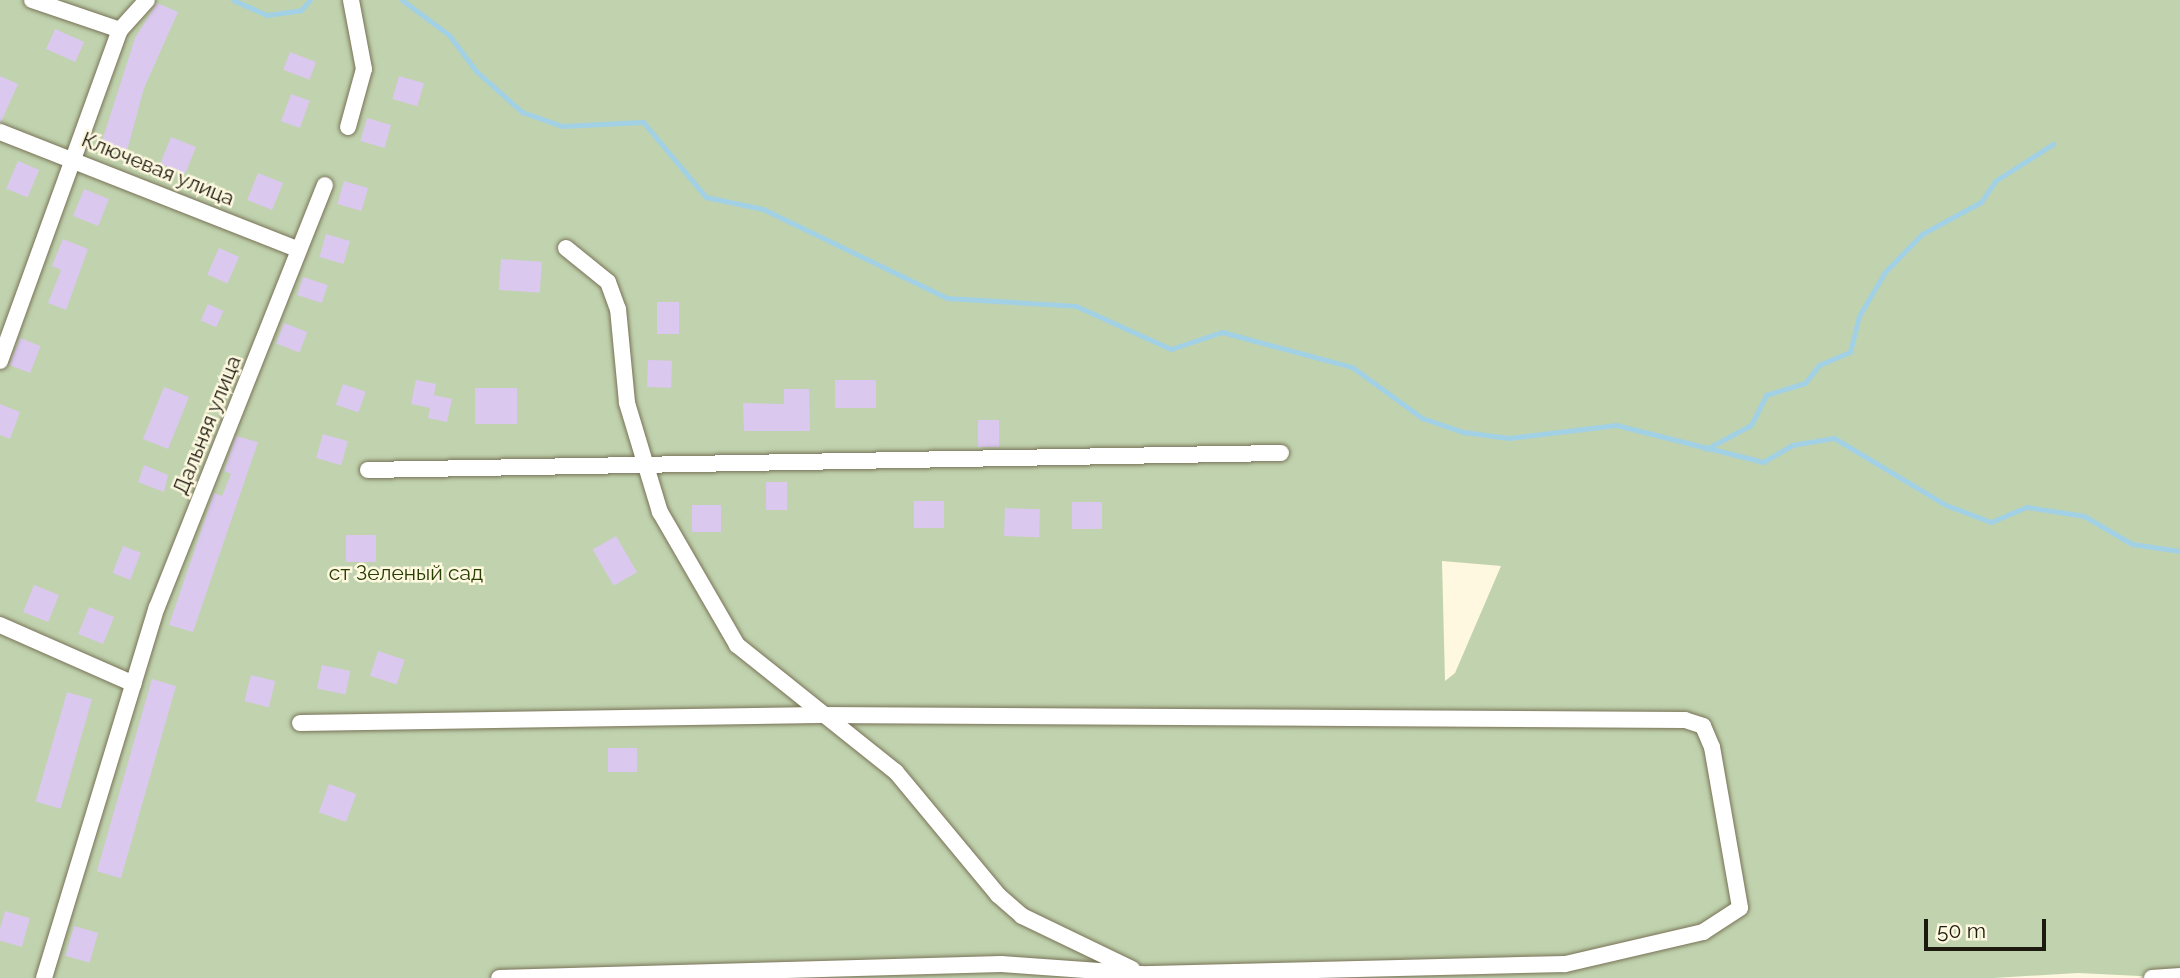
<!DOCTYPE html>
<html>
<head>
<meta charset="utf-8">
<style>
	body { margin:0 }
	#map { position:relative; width:2180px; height:978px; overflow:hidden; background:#fef8e0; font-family:Raleway,sans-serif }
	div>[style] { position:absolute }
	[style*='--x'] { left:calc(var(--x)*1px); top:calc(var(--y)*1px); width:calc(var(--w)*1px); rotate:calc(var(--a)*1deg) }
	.green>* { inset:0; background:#c0d3ae }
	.stream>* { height:5px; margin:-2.5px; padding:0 2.5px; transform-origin:2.5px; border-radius:2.5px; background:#a2d0e5 }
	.building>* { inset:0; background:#dac8ee; transform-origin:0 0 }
	.roads { filter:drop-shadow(0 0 2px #797257) drop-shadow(0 0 2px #797257) }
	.minor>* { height:16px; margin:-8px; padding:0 8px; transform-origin:8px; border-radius:8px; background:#fff }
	span { translate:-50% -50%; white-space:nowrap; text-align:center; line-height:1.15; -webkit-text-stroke:5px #fef8e0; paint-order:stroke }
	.street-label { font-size:21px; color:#1c1a0f }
	.park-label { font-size:21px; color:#273f03 }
	.scale { position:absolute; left:1924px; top:919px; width:122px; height:32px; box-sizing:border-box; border:4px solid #1c1a0f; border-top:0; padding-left:9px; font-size:21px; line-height:24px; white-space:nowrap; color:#1c1a0f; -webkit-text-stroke:5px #fef8e0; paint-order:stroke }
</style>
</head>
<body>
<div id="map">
	<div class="green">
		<div style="clip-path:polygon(evenodd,0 0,2180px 0,2180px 978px,2078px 973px,1994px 978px,0 978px,0 0,1442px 561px,1501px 566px,1455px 673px,1445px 681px,1442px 561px)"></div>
	</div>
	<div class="stream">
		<div style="--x:233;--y:0;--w:37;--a:24"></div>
		<div style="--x:267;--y:15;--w:34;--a:-8"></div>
		<div style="--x:301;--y:10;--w:13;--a:-48"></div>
		<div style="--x:402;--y:0;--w:59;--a:36.7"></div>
		<div style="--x:449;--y:35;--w:45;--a:53.1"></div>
		<div style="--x:476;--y:71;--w:62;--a:41.7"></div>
		<div style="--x:522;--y:112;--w:42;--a:19.3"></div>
		<div style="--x:562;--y:126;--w:81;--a:-2.8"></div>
		<div style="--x:643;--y:122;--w:98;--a:50"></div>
		<div style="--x:706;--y:197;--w:58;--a:11.9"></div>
		<div style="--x:763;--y:209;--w:204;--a:25.8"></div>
		<div style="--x:947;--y:298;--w:129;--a:3.5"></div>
		<div style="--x:1076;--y:306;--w:104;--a:24.4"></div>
		<div style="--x:1171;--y:349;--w:54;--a:-18.4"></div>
		<div style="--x:1222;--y:332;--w:135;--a:15.1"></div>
		<div style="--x:1352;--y:367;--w:87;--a:36.1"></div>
		<div style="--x:1422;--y:418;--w:43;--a:18.9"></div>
		<div style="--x:1463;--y:432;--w:46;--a:7.4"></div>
		<div style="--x:1509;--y:438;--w:108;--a:-6.9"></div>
		<div style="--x:1616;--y:425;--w:152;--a:14.1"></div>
		<div style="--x:1763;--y:462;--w:34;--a:-30"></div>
		<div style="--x:1792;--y:445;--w:43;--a:-9.5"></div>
		<div style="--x:1834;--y:438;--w:131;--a:30.9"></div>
		<div style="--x:1946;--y:505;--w:48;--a:20.7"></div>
		<div style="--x:1991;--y:522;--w:39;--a:-23"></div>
		<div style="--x:2027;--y:507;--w:58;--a:9"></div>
		<div style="--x:2084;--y:516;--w:56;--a:30.3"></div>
		<div style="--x:2132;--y:544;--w:49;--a:8.3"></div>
		<div style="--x:1706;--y:449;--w:51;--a:-28.1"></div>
		<div style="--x:1751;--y:425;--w:34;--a:-63"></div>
		<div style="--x:1766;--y:395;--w:41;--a:-17.1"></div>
		<div style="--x:1805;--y:383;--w:23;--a:-52"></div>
		<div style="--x:1819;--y:365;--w:34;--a:-23"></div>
		<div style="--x:1850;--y:352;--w:37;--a:-76"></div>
		<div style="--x:1859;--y:316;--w:51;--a:-59.4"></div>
		<div style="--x:1885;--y:272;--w:53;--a:-45.8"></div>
		<div style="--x:1922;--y:234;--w:67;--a:-28.5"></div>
		<div style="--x:1981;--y:202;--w:25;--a:-56"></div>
		<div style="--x:1995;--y:181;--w:69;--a:-32.5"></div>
	</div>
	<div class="building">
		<div style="clip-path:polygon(157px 3px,178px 12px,144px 88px,127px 151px,102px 141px,135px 38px)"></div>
		<div style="left:55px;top:29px;width:32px;height:22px;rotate:24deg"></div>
		<div style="left:290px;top:52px;width:28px;height:19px;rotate:21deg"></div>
		<div style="clip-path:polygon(0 76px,18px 84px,1px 122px,0 122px)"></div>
		<div style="left:399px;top:76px;width:26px;height:24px;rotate:16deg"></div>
		<div style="left:291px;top:94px;width:20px;height:29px;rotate:20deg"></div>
		<div style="left:367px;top:118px;width:25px;height:24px;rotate:16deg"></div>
		<div style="left:171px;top:137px;width:27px;height:29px;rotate:22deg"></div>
		<div style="left:18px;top:161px;width:23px;height:30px;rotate:23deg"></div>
		<div style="left:258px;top:173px;width:27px;height:29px;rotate:22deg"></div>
		<div style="left:344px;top:181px;width:25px;height:24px;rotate:16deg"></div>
		<div style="left:84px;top:189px;width:27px;height:29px;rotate:22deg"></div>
		<div style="left:326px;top:234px;width:25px;height:24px;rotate:16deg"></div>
		<div style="clip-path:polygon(63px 239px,88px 249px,66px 310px,48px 303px,61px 270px,52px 266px)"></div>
		<div style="left:219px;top:248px;width:22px;height:29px;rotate:24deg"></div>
		<div style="left:501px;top:259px;width:41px;height:31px;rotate:4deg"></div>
		<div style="left:303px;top:277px;width:26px;height:19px;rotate:18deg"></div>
		<div style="left:657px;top:302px;width:22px;height:32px"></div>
		<div style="left:208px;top:304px;width:17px;height:18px;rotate:24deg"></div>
		<div style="left:284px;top:323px;width:25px;height:22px;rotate:21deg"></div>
		<div style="left:20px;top:338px;width:22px;height:29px;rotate:21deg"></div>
		<div style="left:648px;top:360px;width:24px;height:27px;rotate:2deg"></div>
		<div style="clip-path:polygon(416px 380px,436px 384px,434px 395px,452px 399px,447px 422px,428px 418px,430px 408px,411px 404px)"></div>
		<div style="left:876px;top:380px;width:28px;height:41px;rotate:90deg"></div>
		<div style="left:343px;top:384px;width:24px;height:22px;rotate:19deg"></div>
		<div style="left:164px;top:387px;width:27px;height:56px;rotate:22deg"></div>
		<div style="left:475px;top:388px;width:42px;height:36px"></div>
		<div style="clip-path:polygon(784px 389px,809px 389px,810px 431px,744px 431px,743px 403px,784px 404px)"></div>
		<div style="clip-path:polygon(0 404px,20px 412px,10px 439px,0 435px)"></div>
		<div style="left:978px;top:420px;width:21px;height:27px"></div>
		<div style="left:323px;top:434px;width:26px;height:25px;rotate:16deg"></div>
		<div style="clip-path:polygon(236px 436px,258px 442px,193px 632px,169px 625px,214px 493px,222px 496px,231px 474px,224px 471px)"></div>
		<div style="clip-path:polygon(144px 465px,168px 475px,164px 492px,138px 482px)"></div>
		<div style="left:766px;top:482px;width:21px;height:28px"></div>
		<div style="left:914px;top:501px;width:30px;height:27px"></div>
		<div style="left:1072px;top:502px;width:30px;height:27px"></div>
		<div style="left:692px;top:505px;width:29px;height:27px"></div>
		<div style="left:1005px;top:508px;width:35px;height:28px;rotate:2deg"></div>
		<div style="left:346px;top:535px;width:30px;height:27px"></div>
		<div style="left:616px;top:536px;width:42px;height:27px;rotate:60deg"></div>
		<div style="left:123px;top:546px;width:19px;height:29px;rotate:21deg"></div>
		<div style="left:34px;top:585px;width:27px;height:29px;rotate:22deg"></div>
		<div style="left:89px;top:607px;width:27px;height:29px;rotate:22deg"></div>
		<div style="left:378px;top:651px;width:28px;height:26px;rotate:18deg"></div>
		<div style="left:322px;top:665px;width:29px;height:24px;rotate:12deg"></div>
		<div style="left:251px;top:675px;width:25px;height:27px;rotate:14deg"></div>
		<div style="left:152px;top:679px;width:25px;height:200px;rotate:16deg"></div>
		<div style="left:67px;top:692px;width:26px;height:114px;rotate:16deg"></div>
		<div style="left:608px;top:748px;width:29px;height:24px"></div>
		<div style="left:329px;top:784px;width:29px;height:30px;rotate:20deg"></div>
		<div style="left:5px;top:911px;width:26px;height:30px;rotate:16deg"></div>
		<div style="left:74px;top:926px;width:25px;height:31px;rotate:16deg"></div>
	</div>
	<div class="roads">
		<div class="minor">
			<div style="--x:32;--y:0;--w:93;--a:18.8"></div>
			<div style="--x:348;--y:127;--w:60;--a:-74.6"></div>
			<div style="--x:364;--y:69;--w:70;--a:-100.7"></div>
			<div style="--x:0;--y:132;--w:321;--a:21.5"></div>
			<div style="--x:566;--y:248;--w:54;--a:39"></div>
			<div style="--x:608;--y:282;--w:29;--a:70"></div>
			<div style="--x:618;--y:309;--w:94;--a:84.5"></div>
			<div style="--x:627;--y:403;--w:114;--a:73.2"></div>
			<div style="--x:660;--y:512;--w:154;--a:59.9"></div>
			<div style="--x:737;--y:645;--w:203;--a:38.6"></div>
			<div style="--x:896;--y:772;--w:160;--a:50.3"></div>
			<div style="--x:998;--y:895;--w:32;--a:41"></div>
			<div style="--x:1022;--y:916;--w:122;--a:25.7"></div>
			<div style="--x:0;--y:361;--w:352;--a:-70.1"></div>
			<div style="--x:120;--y:30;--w:40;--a:-48"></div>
			<div style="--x:368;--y:470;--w:913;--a:-1.07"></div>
			<div style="--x:0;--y:625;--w:146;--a:23.8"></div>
			<div style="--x:300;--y:723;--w:520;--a:-0.88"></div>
			<div style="--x:820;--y:715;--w:865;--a:0.33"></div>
			<div style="--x:1685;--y:720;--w:19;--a:18"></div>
			<div style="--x:1703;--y:726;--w:23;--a:67"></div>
			<div style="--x:1712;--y:747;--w:163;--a:80.1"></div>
			<div style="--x:1740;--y:908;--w:44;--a:147"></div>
			<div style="--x:1703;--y:932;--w:142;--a:166.9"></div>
			<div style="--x:1565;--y:964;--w:424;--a:178.6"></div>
			<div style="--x:1141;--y:974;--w:140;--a:-175.9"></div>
			<div style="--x:1001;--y:964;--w:502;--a:178.4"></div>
			<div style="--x:44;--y:978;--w:388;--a:-73.1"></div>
			<div style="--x:157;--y:607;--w:454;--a:-68.3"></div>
			<div style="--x:2152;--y:978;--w:28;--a:-4"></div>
		</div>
	</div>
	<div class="street-label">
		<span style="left:158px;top:169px;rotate:22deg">Ключевая улица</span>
		<span style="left:207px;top:425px;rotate:-68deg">Дальняя улица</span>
	</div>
	<div class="park-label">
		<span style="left:406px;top:573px">ст Зеленый сад</span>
	</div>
	<div class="scale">50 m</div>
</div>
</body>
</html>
